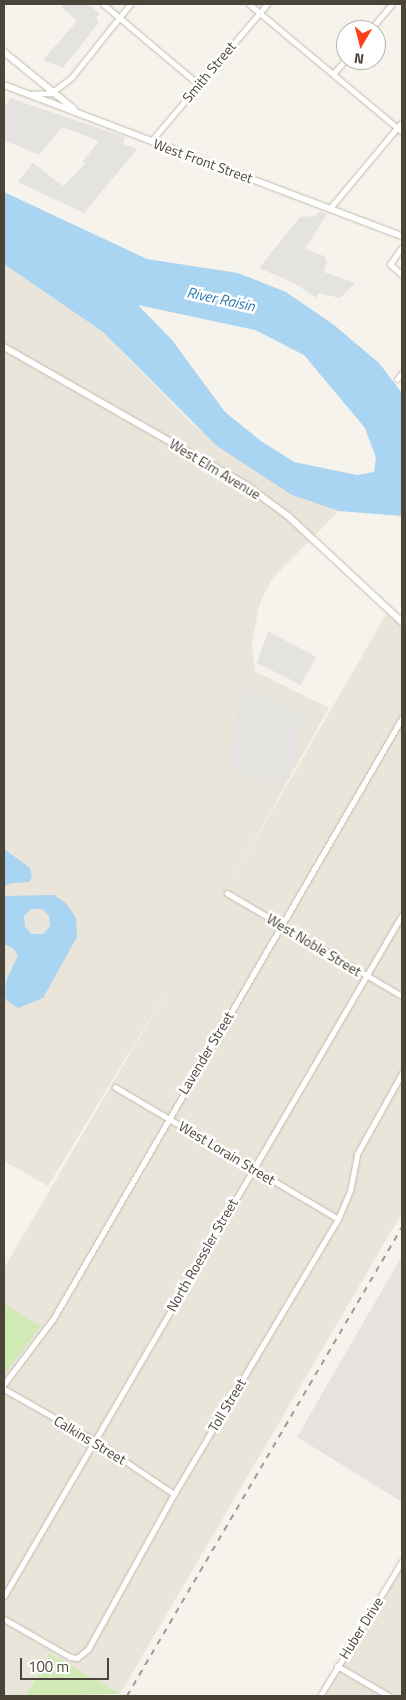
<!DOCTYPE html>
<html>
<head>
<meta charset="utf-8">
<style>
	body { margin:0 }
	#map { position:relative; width:406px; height:1700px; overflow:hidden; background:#f6f3ec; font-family:"Titillium Web",sans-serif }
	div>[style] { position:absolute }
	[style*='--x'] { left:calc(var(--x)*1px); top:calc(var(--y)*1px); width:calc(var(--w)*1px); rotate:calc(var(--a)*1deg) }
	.residential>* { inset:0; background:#eae5da }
	.industrial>* { inset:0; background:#e6e2dd }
	.green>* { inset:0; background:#d2eab5 }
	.parking>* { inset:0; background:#e5e3e0 }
	.water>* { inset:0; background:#a9d4f2 }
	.roads { filter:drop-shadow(0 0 1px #c2bbae) drop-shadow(0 0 1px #c2bbae) }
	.minor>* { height:5px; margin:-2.5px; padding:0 2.5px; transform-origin:2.5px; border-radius:2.5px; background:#fff }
	.tertiary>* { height:6px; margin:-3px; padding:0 3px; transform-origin:3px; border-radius:3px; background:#fff }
	.rail>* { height:2px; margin-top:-1px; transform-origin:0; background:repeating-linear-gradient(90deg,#9a9a9a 0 6px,transparent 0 12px) }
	span { translate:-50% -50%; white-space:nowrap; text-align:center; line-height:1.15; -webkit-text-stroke:5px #fff; paint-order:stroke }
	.street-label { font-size:14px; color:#4b4439 }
	.water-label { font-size:15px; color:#2e7ab2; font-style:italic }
	.frame { position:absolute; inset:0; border:5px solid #4b4439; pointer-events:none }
	.north { position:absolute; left:336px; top:20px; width:50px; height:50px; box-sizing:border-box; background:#fff; border:1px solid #b7b4b0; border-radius:50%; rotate:188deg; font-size:14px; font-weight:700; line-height:20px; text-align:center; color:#4b4439 }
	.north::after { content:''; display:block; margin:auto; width:18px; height:22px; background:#fc3f1d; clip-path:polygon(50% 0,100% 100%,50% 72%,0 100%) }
	.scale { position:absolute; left:20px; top:1658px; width:89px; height:22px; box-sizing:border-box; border:2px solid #4b4439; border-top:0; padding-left:6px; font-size:15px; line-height:18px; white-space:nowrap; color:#4b4439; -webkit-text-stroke:4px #fff; paint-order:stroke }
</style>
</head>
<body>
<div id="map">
	<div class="residential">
		<div style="clip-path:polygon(4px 264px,103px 332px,193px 425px,292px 495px,339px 511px,273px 578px,260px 602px,252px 642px,255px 671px,329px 708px,229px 885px,387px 613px,402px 627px,402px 1213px,120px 1694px,49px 1653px,26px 1696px,4px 1696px,4px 1268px,172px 982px,48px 1186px,4px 1161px)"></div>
		<div style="clip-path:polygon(402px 1559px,402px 1696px,321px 1696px)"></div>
	</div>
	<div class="industrial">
		<div style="clip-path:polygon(402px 1256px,402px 1502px,297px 1437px)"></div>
	</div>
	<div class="green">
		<div style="clip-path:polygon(4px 1304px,41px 1326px,4px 1375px)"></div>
		<div style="clip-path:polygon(49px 1653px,120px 1694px,26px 1696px)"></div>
	</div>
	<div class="parking">
		<div style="clip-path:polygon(65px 4px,88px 4px,100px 14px,96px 18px,99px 22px,63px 68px,43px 60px,77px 21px,62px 7px)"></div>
		<div style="clip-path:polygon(10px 98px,125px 137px,123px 144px,137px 149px,84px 213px,18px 182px,33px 163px,63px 186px,85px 164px,83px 161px,99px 141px,62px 127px,39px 155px,4px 140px,4px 108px)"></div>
		<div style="clip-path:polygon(320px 211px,327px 214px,305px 249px,324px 256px,327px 261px,324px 272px,355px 283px,340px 298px,318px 293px,316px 298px,294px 283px,259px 268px,300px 217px,315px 216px)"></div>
		<div style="clip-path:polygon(268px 631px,316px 657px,301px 685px,257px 663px)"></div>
		<div style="clip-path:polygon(246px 687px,306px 717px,299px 731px,295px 762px,281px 787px,228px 769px,237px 708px)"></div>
	</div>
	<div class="water">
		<div style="clip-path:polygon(evenodd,4px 192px,147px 259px,238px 273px,286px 292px,334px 325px,379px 363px,402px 393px,402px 516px,339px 511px,292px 495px,217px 446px,103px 332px,4px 264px,4px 192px,138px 305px,255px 330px,304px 355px,365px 428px,376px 458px,374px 472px,357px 475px,294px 462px,261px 441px,225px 412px,172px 340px,138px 305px)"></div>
		<div style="clip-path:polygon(4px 849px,30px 868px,32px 878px,29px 882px,11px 883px,4px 887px)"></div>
		<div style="clip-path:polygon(evenodd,54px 895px,66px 903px,76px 918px,77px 937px,43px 998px,18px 1008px,6px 1000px,5px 994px,6px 981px,18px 955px,13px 948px,4px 944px,4px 896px,54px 895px,31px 909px,42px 909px,49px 916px,50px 926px,43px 934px,32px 934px,25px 927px,24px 916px,31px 909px)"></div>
	</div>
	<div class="roads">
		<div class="minor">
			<div style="--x:103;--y:4;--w:124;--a:40.1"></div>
			<div style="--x:249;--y:4;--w:199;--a:39.9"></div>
			<div style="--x:370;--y:30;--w:34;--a:-50"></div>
			<div style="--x:333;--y:74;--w:20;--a:-49"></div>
			<div style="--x:31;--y:94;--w:20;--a:-3"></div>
			<div style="--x:51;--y:93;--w:25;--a:-37"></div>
			<div style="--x:71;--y:78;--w:95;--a:-51.4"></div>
			<div style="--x:151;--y:141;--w:180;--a:-49.7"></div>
			<div style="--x:330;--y:208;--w:112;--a:-50.1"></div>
			<div style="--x:402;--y:247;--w:21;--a:125"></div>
			<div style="--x:390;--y:264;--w:16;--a:43"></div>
			<div style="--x:397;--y:379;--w:8;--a:-50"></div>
			<div style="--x:227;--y:893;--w:203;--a:30.5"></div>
			<div style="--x:115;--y:1087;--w:259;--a:30.6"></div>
			<div style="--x:4;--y:1384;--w:81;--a:-53"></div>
			<div style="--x:53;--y:1319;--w:695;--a:-59.86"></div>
			<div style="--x:4;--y:1389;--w:105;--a:29.7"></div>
			<div style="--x:95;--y:1441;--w:95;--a:33.9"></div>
			<div style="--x:4;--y:1596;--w:789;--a:-59.7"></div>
			<div style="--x:4;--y:1619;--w:76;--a:29.9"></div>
			<div style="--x:70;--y:1657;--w:7;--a:8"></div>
			<div style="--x:77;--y:1658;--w:14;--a:-39"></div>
			<div style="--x:88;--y:1649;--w:177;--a:-61"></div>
			<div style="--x:174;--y:1494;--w:320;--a:-59.2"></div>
			<div style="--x:338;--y:1219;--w:30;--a:-67"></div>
			<div style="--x:350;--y:1191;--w:38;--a:-79"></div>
			<div style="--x:357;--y:1154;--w:93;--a:-60.9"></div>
			<div style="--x:337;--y:1666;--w:60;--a:30"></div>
			<div style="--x:320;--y:1696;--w:158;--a:-58.7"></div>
		</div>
		<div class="tertiary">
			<div style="--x:4;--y:52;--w:90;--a:39.2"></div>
			<div style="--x:4;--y:85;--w:426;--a:20.8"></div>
			<div style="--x:4;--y:347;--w:279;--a:29.7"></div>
			<div style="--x:246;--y:485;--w:52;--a:36.4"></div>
			<div style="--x:288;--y:516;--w:156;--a:42.9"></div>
		</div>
	</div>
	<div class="rail">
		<div style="--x:127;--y:1696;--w:544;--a:-59.61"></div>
	</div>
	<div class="street-label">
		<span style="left:209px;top:72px;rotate:-50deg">Smith Street</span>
		<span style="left:203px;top:161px;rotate:20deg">West Front Street</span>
		<span style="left:215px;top:469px;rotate:31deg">West Elm Avenue</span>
		<span style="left:314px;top:945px;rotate:31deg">West Noble Street</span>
		<span style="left:206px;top:1053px;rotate:-59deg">Lavender Street</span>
		<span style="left:227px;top:1153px;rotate:31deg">West Lorain Street</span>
		<span style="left:202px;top:1255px;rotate:-60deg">North Roessler Street</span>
		<span style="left:227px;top:1405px;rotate:-59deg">Toll Street</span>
		<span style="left:90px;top:1440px;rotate:31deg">Calkins Street</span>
		<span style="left:361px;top:1628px;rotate:-58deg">Huber Drive</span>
	</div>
	<div class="water-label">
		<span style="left:221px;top:299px;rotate:12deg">River Raisin</span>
	</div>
	<div class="frame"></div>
	<div class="north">N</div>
	<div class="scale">100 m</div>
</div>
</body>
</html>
